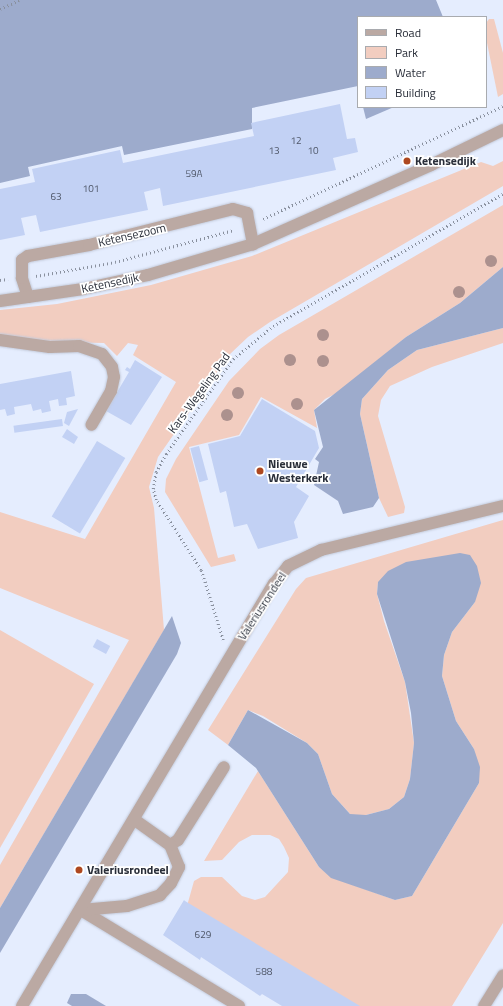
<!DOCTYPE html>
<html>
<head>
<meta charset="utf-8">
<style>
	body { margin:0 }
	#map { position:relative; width:503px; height:1006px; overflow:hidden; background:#e5edfe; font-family:"Titillium Web",sans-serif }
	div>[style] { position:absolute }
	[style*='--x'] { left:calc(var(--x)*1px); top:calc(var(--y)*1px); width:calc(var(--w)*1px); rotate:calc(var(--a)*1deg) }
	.green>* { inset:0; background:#f2cdc0 }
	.water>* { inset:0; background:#9dabcc }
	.building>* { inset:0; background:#c2d1f4; transform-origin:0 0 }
	.path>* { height:2.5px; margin-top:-1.25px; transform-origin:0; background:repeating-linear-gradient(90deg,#89909e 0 1px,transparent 0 4px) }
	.roads { filter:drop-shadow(0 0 1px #c3cada) drop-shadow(0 0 1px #c3cada) }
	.minor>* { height:12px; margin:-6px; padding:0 6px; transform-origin:6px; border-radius:6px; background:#bba9a3 }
	.trees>* { width:12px; height:12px; margin:-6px; border-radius:50%; background:#ac918e }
	.dots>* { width:11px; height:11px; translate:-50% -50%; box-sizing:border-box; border:2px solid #fff; border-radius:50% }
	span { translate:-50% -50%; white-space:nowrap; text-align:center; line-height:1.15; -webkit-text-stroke:3.5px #fff; paint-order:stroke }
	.number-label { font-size:10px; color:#4e5667 }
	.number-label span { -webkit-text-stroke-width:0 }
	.poi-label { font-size:12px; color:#282d38; font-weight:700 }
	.left { translate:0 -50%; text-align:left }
	.street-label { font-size:12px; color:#282d38 }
	.legend { position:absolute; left:357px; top:16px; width:130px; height:92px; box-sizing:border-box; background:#fff; border:1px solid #a9abaf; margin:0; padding:5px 7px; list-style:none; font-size:12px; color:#282d38 }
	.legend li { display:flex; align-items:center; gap:8px; height:20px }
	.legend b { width:20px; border:1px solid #a9abaf }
</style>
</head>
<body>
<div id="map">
	<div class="green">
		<div style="clip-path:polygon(489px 19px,494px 19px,503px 53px,503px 94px,498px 97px,486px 38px,486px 23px)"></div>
		<div style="clip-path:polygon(503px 161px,503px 186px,270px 322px,248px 337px,229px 355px,158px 457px,149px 487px,154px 508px,164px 630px,0 908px,0 865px,129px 640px,0 588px,0 512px,85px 539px,176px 382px,133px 355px,138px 345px,128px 343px,117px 356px,104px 343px,52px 342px,0 335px,0 310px,57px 304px,151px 285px,252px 256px,481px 162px,493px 166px)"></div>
		<div style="clip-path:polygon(503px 205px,503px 267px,460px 303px,406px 337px,339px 392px,325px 399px,314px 410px,317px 428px,261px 397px,239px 435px,189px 447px,218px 558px,234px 554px,236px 561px,211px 567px,165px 492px,166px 479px,176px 459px,229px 381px,260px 349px,279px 335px)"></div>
		<div style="clip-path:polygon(503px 328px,503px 343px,432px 367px,390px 386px,381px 400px,378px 416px,405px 507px,404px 513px,388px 517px,379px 498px,360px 414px,362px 399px,388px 370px,417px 350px)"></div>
		<div style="clip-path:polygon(503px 520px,503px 923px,452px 1006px,354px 1006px,187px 906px,194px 881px,201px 877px,222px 877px,242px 896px,255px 900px,265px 897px,288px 872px,289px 858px,284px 847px,279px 839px,270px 835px,252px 835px,239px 842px,222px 860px,204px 861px,258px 771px,319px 867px,331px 877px,395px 900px,412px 896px,479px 783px,474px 749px,456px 721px,442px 676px,444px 655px,452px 632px,475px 602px,378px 582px,377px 594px,384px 621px,405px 682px,414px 743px,410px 779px,404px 797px,389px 809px,366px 815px,351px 815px,332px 794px,318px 754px,307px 743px,263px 716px,248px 710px,228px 745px,208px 730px,296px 589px,306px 578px)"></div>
		<div style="clip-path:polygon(0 630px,94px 684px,0 848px)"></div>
	</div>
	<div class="water">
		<div style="clip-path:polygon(0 0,436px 0,443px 17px,358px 17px,358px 86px,252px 108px,252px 129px,124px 155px,122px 146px,28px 167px,30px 176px,0 183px)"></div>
		<div style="clip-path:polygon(363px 107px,394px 107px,366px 119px)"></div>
		<div style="clip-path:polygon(503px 267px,503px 328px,417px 350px,388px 370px,362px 399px,360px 414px,379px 498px,373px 507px,343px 514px,338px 501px,314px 485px,319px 462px,315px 459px,323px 447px,314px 410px,406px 337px,460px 303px)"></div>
		<div style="clip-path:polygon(460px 553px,470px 555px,477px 566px,481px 583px,475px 602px,452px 632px,444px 655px,442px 676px,456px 721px,474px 749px,480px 767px,479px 783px,412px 896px,395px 900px,331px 878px,319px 867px,256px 768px,228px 745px,248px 710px,307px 743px,318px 754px,332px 794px,350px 814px,366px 815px,389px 809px,404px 797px,410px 779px,414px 743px,411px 713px,405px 682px,377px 594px,378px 582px,388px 571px,406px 562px)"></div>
		<div style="clip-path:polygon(172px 616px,181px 643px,177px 654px,0 953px,0 908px)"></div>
		<div style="clip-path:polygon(71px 994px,86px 994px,106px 1006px,72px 1006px,67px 1003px)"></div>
	</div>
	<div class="building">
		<div style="clip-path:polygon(340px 104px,347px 139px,355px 138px,358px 152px,333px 158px,336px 170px,163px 206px,160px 188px,144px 192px,148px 210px,40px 232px,36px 215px,21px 218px,25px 235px,0 240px,0 189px,35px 182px,32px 169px,120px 150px,123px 163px,254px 136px,251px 123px)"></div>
		<div style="clip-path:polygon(135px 360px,162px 377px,131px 425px,106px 411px,129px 372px,125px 370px,127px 367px,130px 369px)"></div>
		<div style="clip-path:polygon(71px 371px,75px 396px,66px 398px,67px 405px,59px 406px,58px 399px,49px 401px,51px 411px,42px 413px,41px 409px,33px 411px,31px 404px,14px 407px,15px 414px,7px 416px,5px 409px,0 410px,0 384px)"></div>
		<div style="clip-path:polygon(262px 399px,315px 431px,319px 448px,296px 487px,309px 496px,294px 522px,298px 538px,258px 549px,247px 524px,234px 527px,226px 491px,220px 493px,208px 444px,240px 436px)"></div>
		<div style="clip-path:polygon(78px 409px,69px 426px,64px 423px,67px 412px)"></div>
		<div style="left:62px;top:419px;width:7px;height:49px;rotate:82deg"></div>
		<div style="clip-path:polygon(67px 429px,78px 437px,74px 444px,62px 437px)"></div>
		<div style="left:97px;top:441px;width:33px;height:88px;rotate:31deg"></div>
		<div style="left:199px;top:446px;width:35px;height:9px;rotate:75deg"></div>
		<div style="left:97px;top:639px;width:15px;height:9px;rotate:28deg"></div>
		<div style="clip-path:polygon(184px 900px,185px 901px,360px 1006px,282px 1006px,262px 994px,260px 996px,201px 957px,200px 960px,163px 935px)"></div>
	</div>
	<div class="path">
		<div style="--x:0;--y:9;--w:21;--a:-25"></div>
		<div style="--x:263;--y:219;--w:265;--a:-25.2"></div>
		<div style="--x:36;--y:276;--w:80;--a:-10"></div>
		<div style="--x:115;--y:262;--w:123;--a:-15.1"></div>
		<div style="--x:0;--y:280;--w:8;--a:-7"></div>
		<div style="--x:223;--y:640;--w:73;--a:-107.4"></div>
		<div style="--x:201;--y:570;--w:83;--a:-122.7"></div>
		<div style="--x:156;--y:500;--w:11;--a:-105"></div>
		<div style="--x:153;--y:489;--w:17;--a:-80"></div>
		<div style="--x:156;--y:472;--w:21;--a:-61"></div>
		<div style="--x:166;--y:454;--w:116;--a:-54.8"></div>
		<div style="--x:233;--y:359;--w:52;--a:-39.5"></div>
		<div style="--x:273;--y:326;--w:265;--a:-29.9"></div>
	</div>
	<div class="roads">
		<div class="minor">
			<div style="--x:28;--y:297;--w:20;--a:-108"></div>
			<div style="--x:22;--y:278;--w:18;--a:-90"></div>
			<div style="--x:22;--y:260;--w:7;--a:-34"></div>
			<div style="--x:28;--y:256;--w:62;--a:-10.2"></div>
			<div style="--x:89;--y:245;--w:148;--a:-14"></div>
			<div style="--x:233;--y:209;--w:15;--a:16"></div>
			<div style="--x:247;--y:213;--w:32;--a:79"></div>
			<div style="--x:0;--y:301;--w:84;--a:-8.2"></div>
			<div style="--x:83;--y:289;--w:66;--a:-12.2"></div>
			<div style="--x:148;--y:275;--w:109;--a:-16.4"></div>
			<div style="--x:253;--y:244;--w:195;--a:-23.9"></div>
			<div style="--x:431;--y:165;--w:80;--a:-25.9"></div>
			<div style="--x:0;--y:340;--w:50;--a:8"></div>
			<div style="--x:50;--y:347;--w:29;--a:-2"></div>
			<div style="--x:79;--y:346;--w:24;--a:19"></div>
			<div style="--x:102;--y:354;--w:16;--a:52"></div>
			<div style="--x:112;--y:367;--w:10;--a:79"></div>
			<div style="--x:114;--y:377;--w:14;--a:102"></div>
			<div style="--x:111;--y:391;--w:39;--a:120"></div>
			<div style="--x:170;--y:845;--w:9;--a:-32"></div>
			<div style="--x:178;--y:840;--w:86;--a:-57.8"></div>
			<div style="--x:81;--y:910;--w:185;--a:31.3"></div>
			<div style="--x:81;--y:910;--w:46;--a:-5"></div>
			<div style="--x:127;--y:906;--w:35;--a:-18"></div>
			<div style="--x:160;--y:895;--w:16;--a:-47"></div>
			<div style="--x:171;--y:883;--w:18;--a:-63"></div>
			<div style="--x:179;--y:867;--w:24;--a:-112"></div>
			<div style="--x:170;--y:845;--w:43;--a:-144.5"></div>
			<div style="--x:22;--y:1006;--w:492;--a:-59.2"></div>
			<div style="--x:274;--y:584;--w:23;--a:-52"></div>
			<div style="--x:288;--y:566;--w:37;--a:-26"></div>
			<div style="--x:321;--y:550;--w:187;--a:-13.6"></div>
			<div style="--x:484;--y:1006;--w:36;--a:-58"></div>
		</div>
	</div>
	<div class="trees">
		<div style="left:491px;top:261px"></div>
		<div style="left:459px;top:292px"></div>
		<div style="left:323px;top:335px"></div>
		<div style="left:290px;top:360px"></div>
		<div style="left:323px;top:361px"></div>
		<div style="left:238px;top:393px"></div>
		<div style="left:297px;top:404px"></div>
		<div style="left:227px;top:415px"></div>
	</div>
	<div class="dots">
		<div style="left:407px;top:161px;background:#ae4820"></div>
		<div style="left:260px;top:471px;background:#ae4820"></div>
		<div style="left:79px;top:870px;background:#ae4820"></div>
	</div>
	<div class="number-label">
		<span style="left:296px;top:141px">12</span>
		<span style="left:274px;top:151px">13</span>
		<span style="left:313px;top:151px">10</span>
		<span style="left:194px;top:174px">59A</span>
		<span style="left:91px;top:189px">101</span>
		<span style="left:56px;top:197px">63</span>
		<span style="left:203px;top:935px">629</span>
		<span style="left:264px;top:972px">588</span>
	</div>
	<div class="poi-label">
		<span class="left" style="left:415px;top:161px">Ketensedijk</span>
		<span class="left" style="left:268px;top:471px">Nieuwe<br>Westerkerk</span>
		<span class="left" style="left:87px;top:870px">Valeriusrondeel</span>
	</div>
	<div class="street-label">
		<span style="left:132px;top:235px;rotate:-13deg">Ketensezoom</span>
		<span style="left:110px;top:283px;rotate:-12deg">Ketensedijk</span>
		<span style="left:199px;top:393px;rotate:-54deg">Kars-Wegeling Pad</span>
		<span style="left:262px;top:606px;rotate:-57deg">Valeriusrondeel</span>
	</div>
	<ul class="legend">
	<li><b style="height:5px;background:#bba9a3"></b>Road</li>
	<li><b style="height:11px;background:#f2cdc0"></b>Park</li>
	<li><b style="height:11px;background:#9dabcc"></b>Water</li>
	<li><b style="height:11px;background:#c2d1f4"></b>Building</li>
	</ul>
</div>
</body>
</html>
